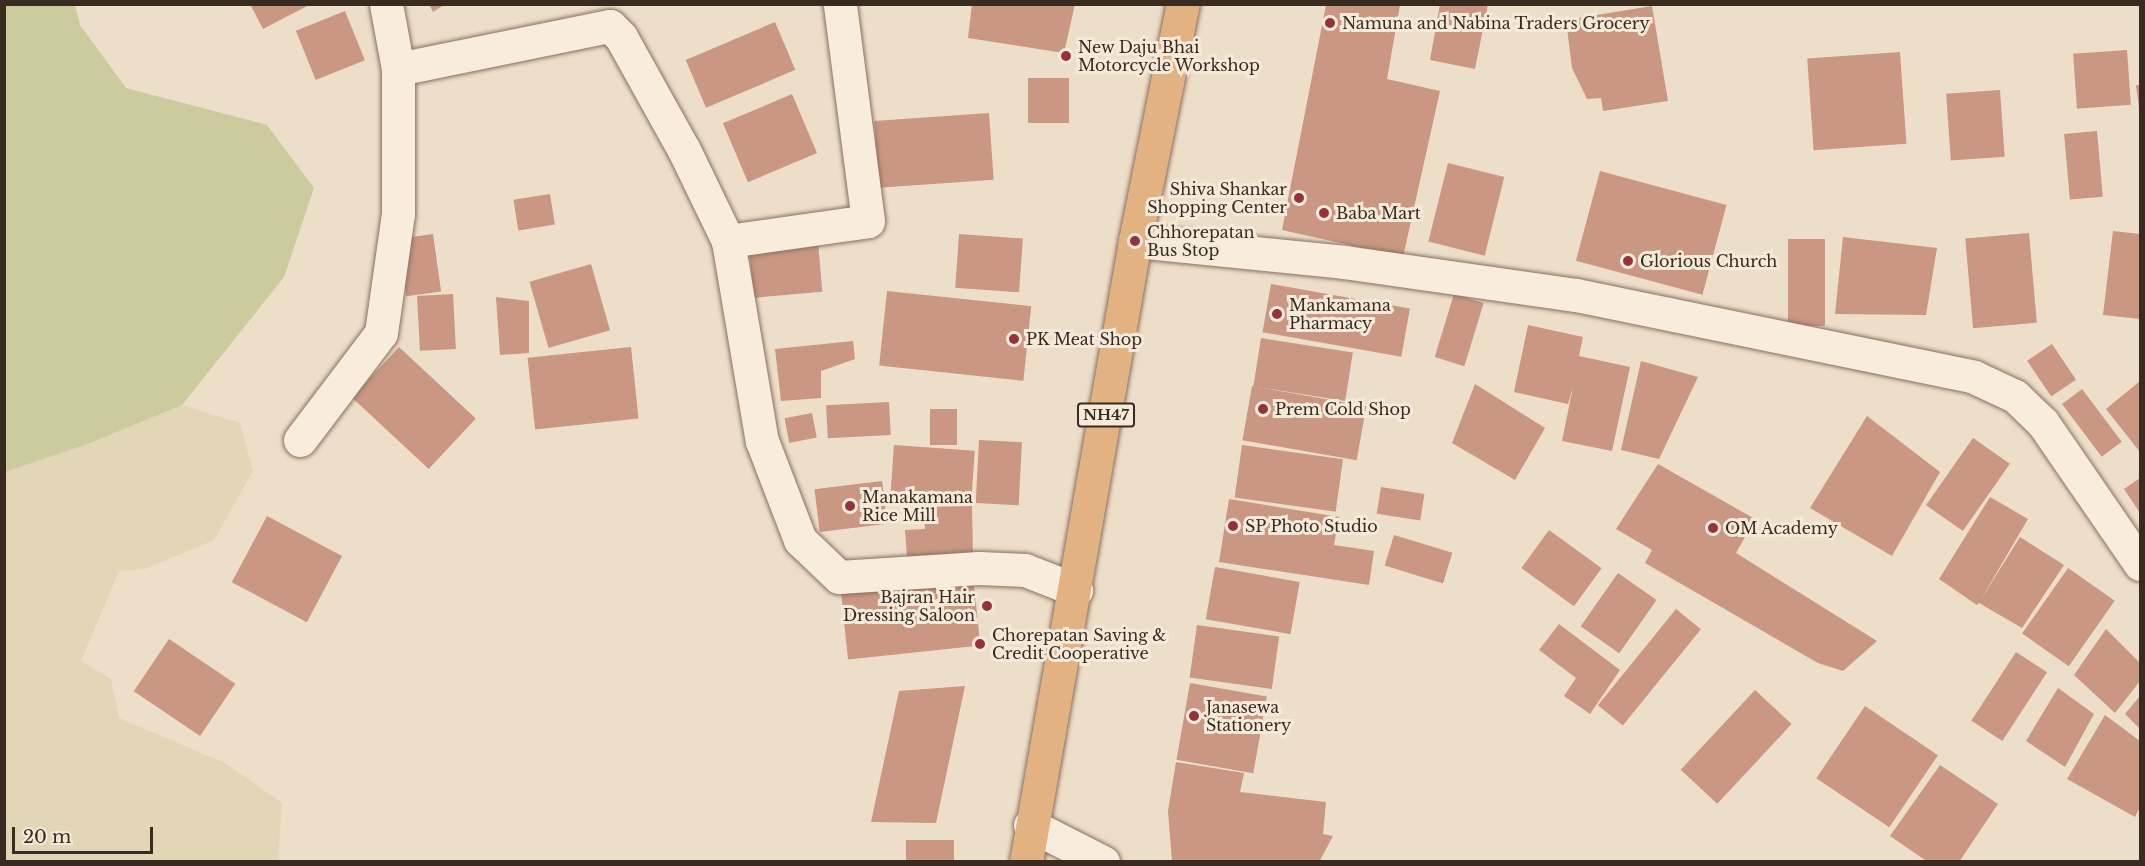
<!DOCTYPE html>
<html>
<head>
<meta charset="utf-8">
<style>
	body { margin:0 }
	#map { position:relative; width:2145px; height:866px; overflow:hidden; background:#eddeca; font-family:"Libre Baskerville",serif }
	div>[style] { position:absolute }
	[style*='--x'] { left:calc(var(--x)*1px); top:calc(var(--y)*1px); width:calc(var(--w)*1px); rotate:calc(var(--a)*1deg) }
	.farmland>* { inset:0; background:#e2d6b7 }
	.green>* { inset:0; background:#cbcb9e }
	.building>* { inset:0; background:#c99782; transform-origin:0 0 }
	.roads { filter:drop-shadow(0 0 2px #89705f) drop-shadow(0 0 2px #89705f) }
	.minor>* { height:33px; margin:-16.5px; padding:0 16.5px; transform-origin:16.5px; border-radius:16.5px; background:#f8eddd }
	.trunk>* { height:33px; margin:-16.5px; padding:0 16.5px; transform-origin:16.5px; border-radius:16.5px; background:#e2b282 }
	.dots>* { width:16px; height:16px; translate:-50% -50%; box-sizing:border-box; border:3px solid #f5ead9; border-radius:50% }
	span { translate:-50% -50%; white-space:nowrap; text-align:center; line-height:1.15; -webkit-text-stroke:6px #f5ead9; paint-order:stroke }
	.shield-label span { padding:2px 4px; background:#f5ead9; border:2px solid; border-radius:4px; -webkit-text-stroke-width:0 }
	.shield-label { font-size:15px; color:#3a2b21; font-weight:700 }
	.poi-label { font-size:16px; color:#3a2b21 }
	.left { translate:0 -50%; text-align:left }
	.right { translate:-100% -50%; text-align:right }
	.frame { position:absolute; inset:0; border:6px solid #3a2b21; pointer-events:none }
	.scale { position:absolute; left:12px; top:827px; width:141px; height:27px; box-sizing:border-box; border:3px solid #3a2b21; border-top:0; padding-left:8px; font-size:18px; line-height:21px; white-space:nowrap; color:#3a2b21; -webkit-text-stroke:4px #f5ead9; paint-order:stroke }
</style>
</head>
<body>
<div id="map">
	<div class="farmland">
		<div style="clip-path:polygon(182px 405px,240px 423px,253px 471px,214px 540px,145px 569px,119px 571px,81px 661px,111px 679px,119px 718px,225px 763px,282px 803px,278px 861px,5px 861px,4px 472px,88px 444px)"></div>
	</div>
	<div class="green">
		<div style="clip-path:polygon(4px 5px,75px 5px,80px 25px,126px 88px,267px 125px,314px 188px,284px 277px,182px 405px,88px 444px,5px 472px)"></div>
	</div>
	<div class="building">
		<div style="clip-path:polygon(250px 4px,311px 4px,263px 29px)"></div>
		<div style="clip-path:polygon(429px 4px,445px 4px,433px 12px)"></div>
		<div style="clip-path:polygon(972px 4px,1075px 4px,1064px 53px,968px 38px)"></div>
		<div style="clip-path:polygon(1440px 4px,1488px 4px,1475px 69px,1430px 60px)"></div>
		<div style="clip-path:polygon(1326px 5px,1400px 5px,1387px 79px,1440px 91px,1403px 257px,1282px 230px)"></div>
		<div style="clip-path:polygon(1652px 6px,1668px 101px,1603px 111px,1601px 98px,1587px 99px,1572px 68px,1566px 20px)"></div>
		<div style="left:345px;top:11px;width:53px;height:53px;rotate:68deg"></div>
		<div style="left:775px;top:22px;width:52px;height:97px;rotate:67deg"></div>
		<div style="left:2127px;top:50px;width:55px;height:54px;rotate:86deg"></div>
		<div style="left:1900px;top:52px;width:92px;height:93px;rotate:86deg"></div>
		<div style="left:1028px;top:78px;width:41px;height:45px"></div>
		<div style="clip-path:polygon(2136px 85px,2140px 85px,2140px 108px,2139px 108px)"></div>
		<div style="left:2000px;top:90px;width:67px;height:54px;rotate:86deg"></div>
		<div style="left:792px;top:94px;width:64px;height:75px;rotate:67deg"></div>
		<div style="left:989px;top:113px;width:67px;height:115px;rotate:86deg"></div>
		<div style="left:2097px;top:131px;width:66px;height:33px;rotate:85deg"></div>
		<div style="left:1448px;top:163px;width:58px;height:81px;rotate:14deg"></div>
		<div style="left:1600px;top:171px;width:131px;height:93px;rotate:15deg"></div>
		<div style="left:550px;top:194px;width:31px;height:37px;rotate:81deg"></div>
		<div style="clip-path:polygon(2113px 231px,2140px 234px,2140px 319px,2103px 315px)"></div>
		<div style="left:2029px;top:233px;width:90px;height:64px;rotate:85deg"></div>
		<div style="left:433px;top:234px;width:58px;height:35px;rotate:82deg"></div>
		<div style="left:959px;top:234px;width:64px;height:54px;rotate:4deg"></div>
		<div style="clip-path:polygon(1843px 237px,1937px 248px,1926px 315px,1835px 314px)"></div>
		<div style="left:1788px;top:239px;width:37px;height:87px"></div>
		<div style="left:818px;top:242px;width:50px;height:69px;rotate:85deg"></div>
		<div style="left:591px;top:264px;width:69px;height:64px;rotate:74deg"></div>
		<div style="left:1271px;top:284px;width:141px;height:49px;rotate:10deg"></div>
		<div style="left:887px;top:291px;width:145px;height:75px;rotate:6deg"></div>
		<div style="left:453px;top:294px;width:55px;height:36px;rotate:87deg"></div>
		<div style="left:1454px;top:294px;width:31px;height:66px;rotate:17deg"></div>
		<div style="clip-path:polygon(496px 297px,529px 301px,529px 353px,500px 355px)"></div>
		<div style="clip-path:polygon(1528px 325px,1583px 337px,1579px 356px,1630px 367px,1612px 451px,1562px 441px,1573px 387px,1568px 404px,1514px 392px)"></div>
		<div style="left:1261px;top:338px;width:93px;height:49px;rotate:9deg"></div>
		<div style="clip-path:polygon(853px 341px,855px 359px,821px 371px,821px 398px,781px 401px,775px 349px)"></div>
		<div style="left:2052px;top:344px;width:43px;height:30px;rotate:56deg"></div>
		<div style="left:399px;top:347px;width:105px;height:69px;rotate:43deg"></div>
		<div style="left:631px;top:347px;width:72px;height:104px;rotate:84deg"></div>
		<div style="clip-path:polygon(1641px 361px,1698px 377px,1659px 459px,1621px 450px)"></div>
		<div style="clip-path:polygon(2140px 381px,2140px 452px,2106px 409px)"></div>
		<div style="clip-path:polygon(1475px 384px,1545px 428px,1515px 480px,1452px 443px)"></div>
		<div style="left:1252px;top:386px;width:116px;height:55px;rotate:10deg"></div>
		<div style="left:2082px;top:389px;width:66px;height:25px;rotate:53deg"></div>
		<div style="left:889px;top:402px;width:33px;height:63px;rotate:87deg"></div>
		<div style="left:930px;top:409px;width:27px;height:36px"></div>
		<div style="left:812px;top:413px;width:25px;height:28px;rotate:79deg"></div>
		<div style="clip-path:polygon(1867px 416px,1940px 472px,1892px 556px,1810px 508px)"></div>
		<div style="left:1973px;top:438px;width:45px;height:82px;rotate:35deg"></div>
		<div style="left:979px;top:440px;width:43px;height:63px;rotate:3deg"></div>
		<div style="left:894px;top:445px;width:81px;height:52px;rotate:4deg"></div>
		<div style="left:1242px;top:445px;width:102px;height:53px;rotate:8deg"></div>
		<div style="clip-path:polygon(1658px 464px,1755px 519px,1736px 553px,1877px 641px,1843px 671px,1818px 663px,1645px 563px,1652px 550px,1616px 529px)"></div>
		<div style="clip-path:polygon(2140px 478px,2140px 513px,2124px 489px)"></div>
		<div style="left:882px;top:481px;width:43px;height:68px;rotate:83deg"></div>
		<div style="left:1381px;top:487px;width:44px;height:27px;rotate:9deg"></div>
		<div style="clip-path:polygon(1990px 497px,2028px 519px,1980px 601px,2020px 537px,2064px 565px,2022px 628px,1979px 603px,1977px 605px,1939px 579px)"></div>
		<div style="clip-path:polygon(1229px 499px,1339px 517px,1334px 545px,1374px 551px,1369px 585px,1219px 562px)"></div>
		<div style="clip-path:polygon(972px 506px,973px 555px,907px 557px,905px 530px,925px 529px,924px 507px)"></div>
		<div style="left:267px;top:516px;width:85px;height:75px;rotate:28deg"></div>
		<div style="left:1549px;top:530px;width:65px;height:47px;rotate:36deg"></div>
		<div style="left:1394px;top:535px;width:61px;height:32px;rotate:17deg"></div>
		<div style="left:1215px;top:567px;width:86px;height:53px;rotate:10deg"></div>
		<div style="left:2068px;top:568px;width:57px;height:80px;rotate:35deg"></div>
		<div style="left:1618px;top:573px;width:47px;height:65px;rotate:35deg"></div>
		<div style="left:973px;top:576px;width:70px;height:133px;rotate:84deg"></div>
		<div style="left:1676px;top:609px;width:32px;height:124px;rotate:39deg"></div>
		<div style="clip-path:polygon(1559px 624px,1620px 670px,1590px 714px,1564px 696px,1576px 678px,1539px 650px)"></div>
		<div style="left:1197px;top:625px;width:83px;height:53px;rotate:8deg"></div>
		<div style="clip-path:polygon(2106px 629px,2140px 663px,2140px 681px,2115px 713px,2074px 675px)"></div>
		<div style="left:169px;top:639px;width:80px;height:63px;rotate:34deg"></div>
		<div style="left:2016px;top:652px;width:37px;height:82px;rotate:33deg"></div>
		<div style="left:1190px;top:683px;width:78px;height:78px;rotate:10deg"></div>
		<div style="clip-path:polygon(965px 686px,936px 823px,871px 822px,899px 691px)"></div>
		<div style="clip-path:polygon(2058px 688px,2094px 714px,2065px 767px,2026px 741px)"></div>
		<div style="left:1755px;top:690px;width:50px;height:109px;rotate:43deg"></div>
		<div style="clip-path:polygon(2140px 696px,2140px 729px,2125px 714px)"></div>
		<div style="left:1865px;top:706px;width:88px;height:87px;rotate:34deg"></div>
		<div style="clip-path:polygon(2105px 715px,2140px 741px,2140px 807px,2135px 817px,2067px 779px)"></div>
		<div style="clip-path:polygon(1176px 762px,1244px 773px,1240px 792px,1326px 802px,1323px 834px,1333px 836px,1319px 862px,1172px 862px,1168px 811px)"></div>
		<div style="clip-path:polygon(1940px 765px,1998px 804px,1959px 862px,1928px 862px,1890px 836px)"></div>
		<div style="left:906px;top:840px;width:48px;height:22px"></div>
	</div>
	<div class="roads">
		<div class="minor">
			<div style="--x:398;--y:69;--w:216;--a:-11.5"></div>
			<div style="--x:610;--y:26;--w:16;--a:45"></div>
			<div style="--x:621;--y:37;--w:129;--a:60.9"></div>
			<div style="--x:684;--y:150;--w:101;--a:64.2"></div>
			<div style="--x:728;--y:241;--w:203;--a:80.4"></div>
			<div style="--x:762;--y:441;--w:106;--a:69"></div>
			<div style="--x:800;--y:540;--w:54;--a:43.5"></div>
			<div style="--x:839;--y:577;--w:140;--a:-3.7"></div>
			<div style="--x:979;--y:568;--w:46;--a:2.5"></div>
			<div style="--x:1025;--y:570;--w:55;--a:21.4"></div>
			<div style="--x:728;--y:241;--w:141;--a:-8.1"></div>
			<div style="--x:868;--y:221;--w:219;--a:-97.4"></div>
			<div style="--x:1135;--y:241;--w:210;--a:5.7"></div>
			<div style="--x:1344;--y:262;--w:234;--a:8.1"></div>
			<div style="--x:1576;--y:295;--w:406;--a:11.6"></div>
			<div style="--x:1974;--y:377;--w:45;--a:24.9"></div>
			<div style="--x:2015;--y:396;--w:39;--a:44"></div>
			<div style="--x:2043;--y:423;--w:171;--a:55.5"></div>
			<div style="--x:300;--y:440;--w:134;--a:-52.9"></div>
			<div style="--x:381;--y:333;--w:120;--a:-81.9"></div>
			<div style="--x:398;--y:214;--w:145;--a:-90"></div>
			<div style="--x:398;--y:69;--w:66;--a:-100.5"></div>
			<div style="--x:1030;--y:825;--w:82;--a:26.9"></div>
		</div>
		<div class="trunk">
			<div style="--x:1026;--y:862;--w:630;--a:-80.04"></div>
			<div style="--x:1135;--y:241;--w:242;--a:-78.6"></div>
		</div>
	</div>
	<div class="dots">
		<div style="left:1330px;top:23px;background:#95323e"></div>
		<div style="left:1066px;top:56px;background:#95323e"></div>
		<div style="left:1299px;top:198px;background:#95323e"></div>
		<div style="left:1324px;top:213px;background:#95323e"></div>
		<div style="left:1135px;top:241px;background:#95323e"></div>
		<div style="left:1628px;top:261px;background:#95323e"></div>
		<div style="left:1277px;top:314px;background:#95323e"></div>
		<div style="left:1014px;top:339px;background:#95323e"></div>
		<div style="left:1263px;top:409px;background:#95323e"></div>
		<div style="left:850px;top:506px;background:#95323e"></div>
		<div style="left:1233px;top:526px;background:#95323e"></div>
		<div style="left:1713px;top:528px;background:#95323e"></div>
		<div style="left:987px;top:606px;background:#95323e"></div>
		<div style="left:980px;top:644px;background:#95323e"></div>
		<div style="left:1194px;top:716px;background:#95323e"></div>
	</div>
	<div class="shield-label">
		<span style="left:1106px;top:415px">NH47</span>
	</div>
	<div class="poi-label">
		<span class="left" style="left:1342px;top:23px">Namuna and Nabina Traders Grocery</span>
		<span class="left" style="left:1078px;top:56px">New Daju Bhai<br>Motorcycle Workshop</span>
		<span class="right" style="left:1287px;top:198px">Shiva Shankar<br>Shopping Center</span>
		<span class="left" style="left:1336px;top:213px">Baba Mart</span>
		<span class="left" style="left:1147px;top:241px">Chhorepatan<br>Bus Stop</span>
		<span class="left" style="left:1640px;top:261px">Glorious Church</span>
		<span class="left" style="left:1289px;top:314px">Mankamana<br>Pharmacy</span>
		<span class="left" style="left:1026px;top:339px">PK Meat Shop</span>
		<span class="left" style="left:1275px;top:409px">Prem Cold Shop</span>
		<span class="left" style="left:862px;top:506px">Manakamana<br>Rice Mill</span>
		<span class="left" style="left:1245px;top:526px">SP Photo Studio</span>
		<span class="left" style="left:1725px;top:528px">OM Academy</span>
		<span class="right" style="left:975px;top:606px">Bajran Hair<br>Dressing Saloon</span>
		<span class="left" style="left:992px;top:644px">Chorepatan Saving &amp;<br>Credit Cooperative</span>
		<span class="left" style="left:1206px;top:716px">Janasewa<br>Stationery</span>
	</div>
	<div class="frame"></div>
	<div class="scale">20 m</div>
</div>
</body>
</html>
